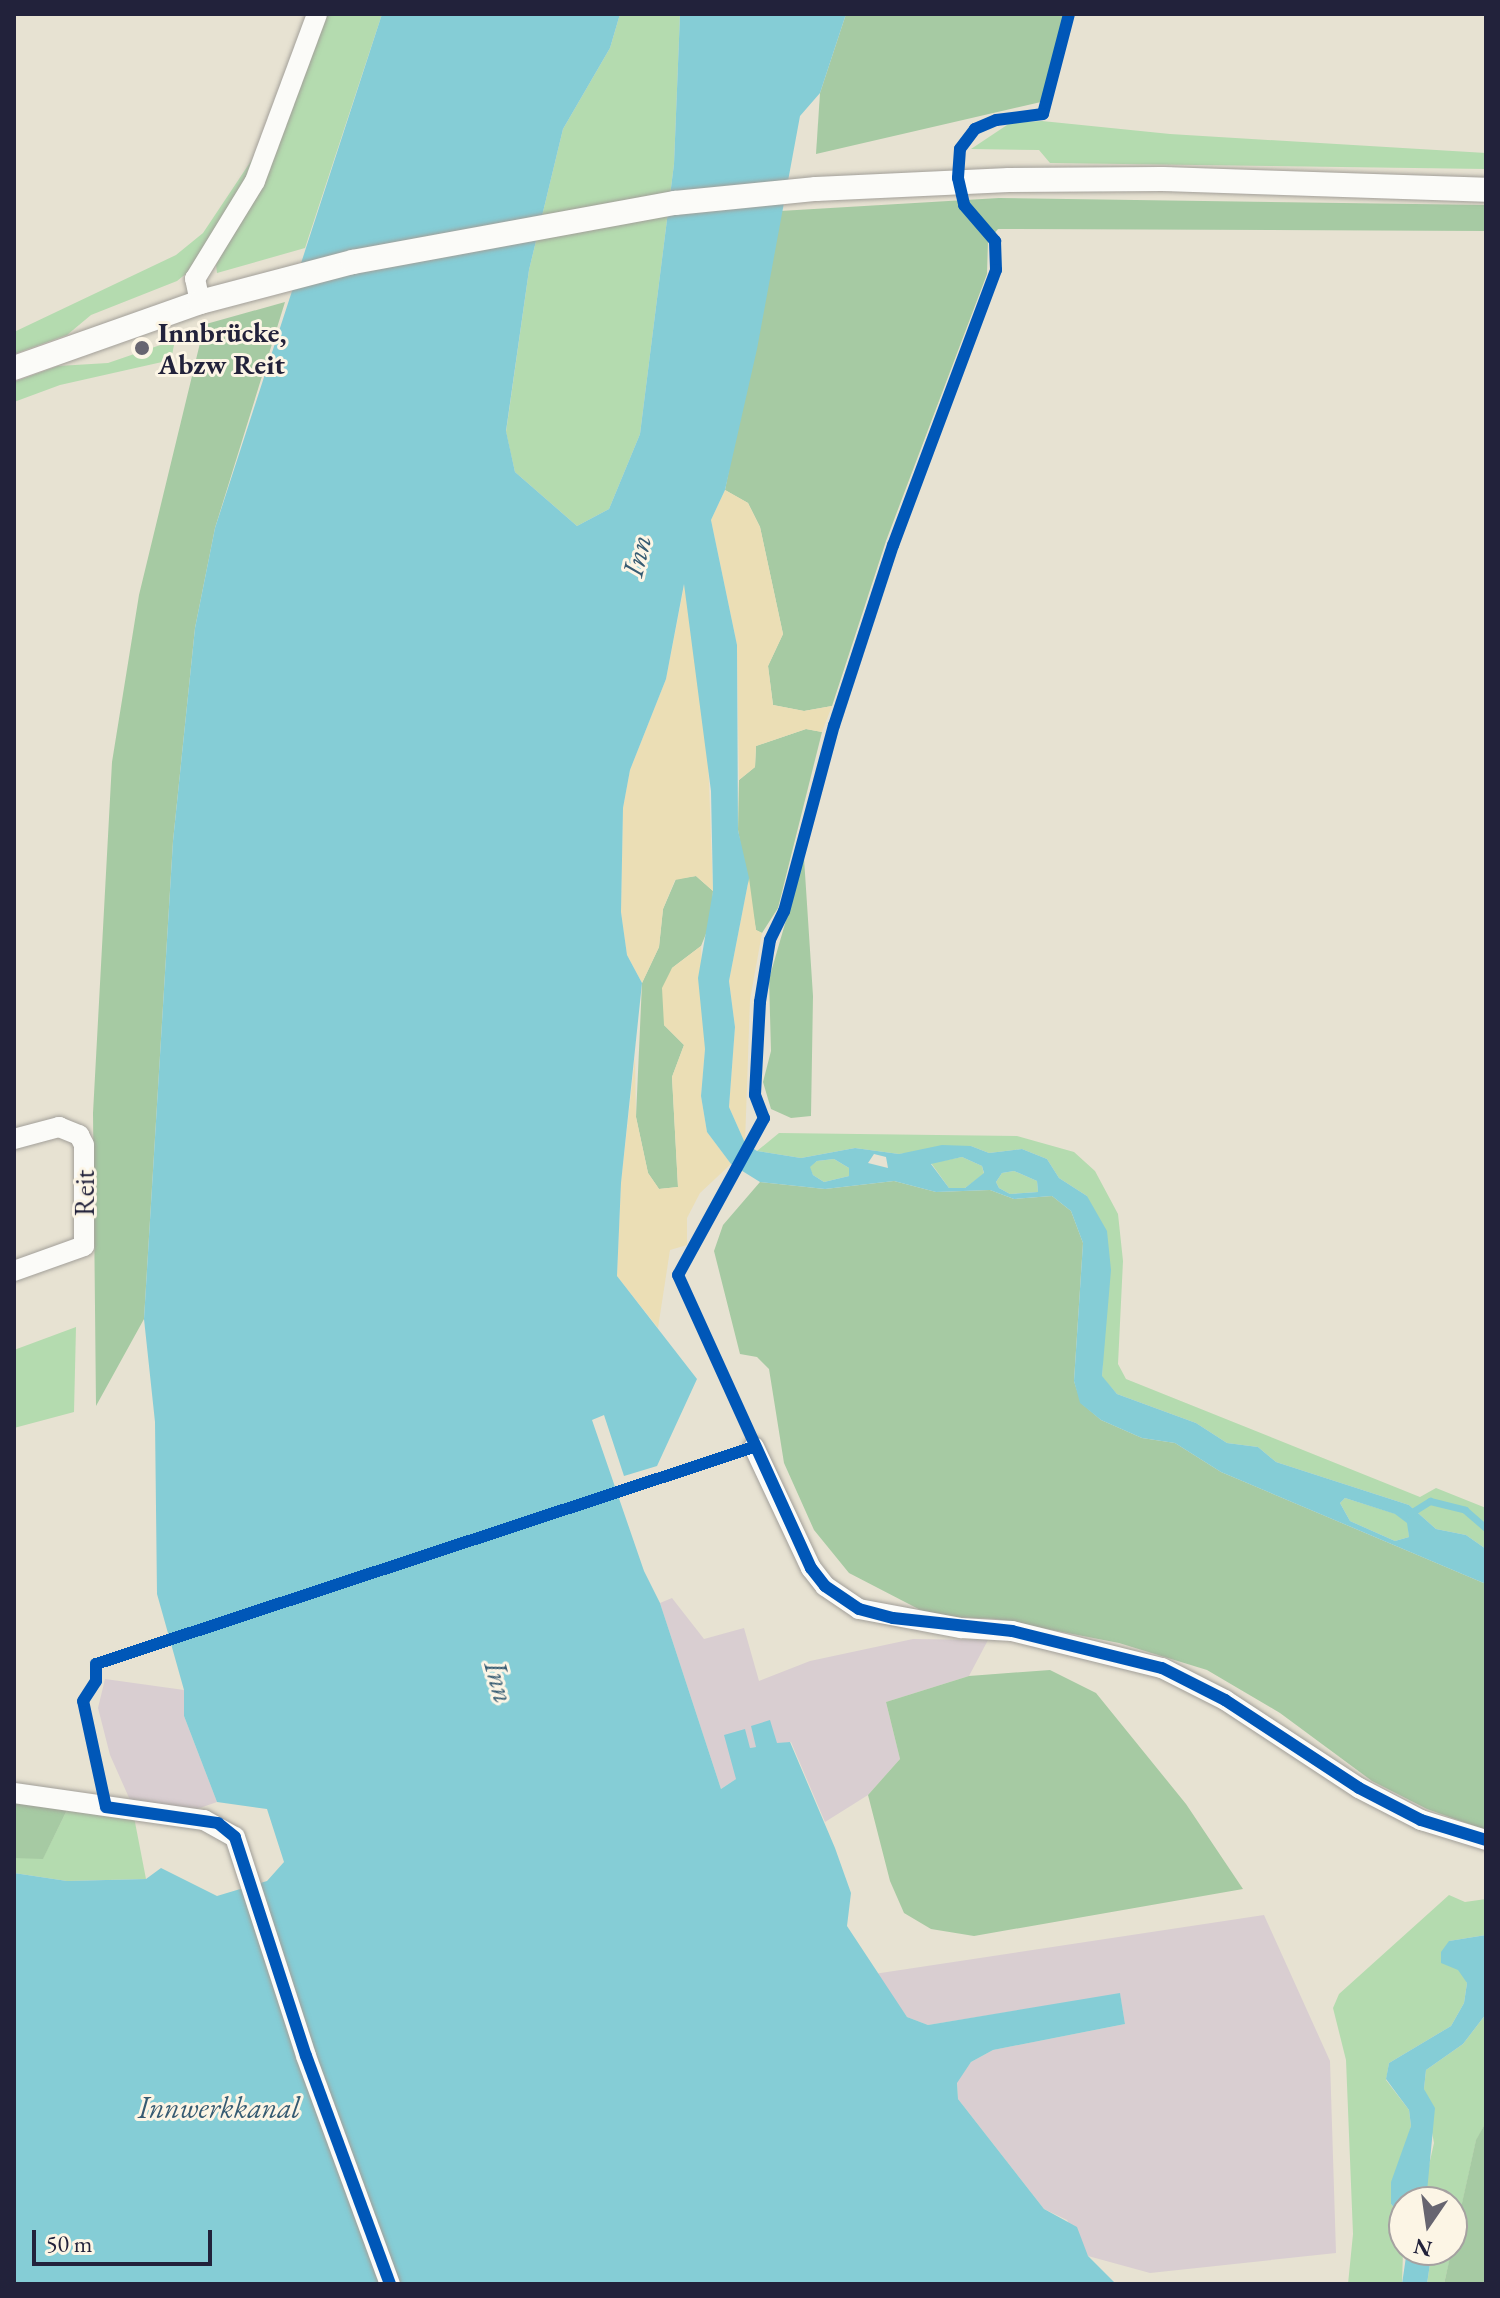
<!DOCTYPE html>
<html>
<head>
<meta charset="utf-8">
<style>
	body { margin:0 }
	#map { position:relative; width:1500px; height:2298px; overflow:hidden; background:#e7e2d2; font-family:"EB Garamond",serif }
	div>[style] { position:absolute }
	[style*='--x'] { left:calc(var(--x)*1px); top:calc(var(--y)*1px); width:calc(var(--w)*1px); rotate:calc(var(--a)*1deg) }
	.industrial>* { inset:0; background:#d9ced1 }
	.green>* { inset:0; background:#b4dbaf }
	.forest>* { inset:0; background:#a6caa3 }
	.sand>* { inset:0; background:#ebdeb5 }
	.water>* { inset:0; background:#85cdd6 }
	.stream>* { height:7px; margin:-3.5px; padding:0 3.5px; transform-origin:3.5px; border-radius:3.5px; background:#85cdd6 }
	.roads { filter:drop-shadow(0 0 2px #a29f99) drop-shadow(0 0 2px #a29f99) }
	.minor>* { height:20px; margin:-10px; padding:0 10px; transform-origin:10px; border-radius:10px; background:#fbfbf8 }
	.tertiary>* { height:24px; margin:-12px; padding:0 12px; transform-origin:12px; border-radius:12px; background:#fbfbf8 }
	.cycleway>* { height:12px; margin:-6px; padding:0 6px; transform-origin:6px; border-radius:6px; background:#0057b8 }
	.dots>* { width:22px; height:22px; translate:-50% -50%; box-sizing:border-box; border:4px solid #fcf5e5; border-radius:50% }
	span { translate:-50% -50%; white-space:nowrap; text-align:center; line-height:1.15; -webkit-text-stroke:6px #fcf5e5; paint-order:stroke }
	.poi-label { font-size:28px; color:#22223b; font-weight:700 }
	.left { translate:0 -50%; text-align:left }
	.street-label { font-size:28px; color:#22223b }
	.water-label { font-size:30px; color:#365b72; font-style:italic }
	.frame { position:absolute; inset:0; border:16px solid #22223b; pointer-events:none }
	.north { position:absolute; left:1388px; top:2186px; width:80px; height:80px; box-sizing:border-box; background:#fcf5e5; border:2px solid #a5a1a1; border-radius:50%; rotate:193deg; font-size:22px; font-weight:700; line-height:32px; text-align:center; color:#22223b }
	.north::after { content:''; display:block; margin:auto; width:28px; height:36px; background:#676570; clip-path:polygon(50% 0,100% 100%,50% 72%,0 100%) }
	.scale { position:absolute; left:32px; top:2230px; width:180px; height:36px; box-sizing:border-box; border:4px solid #22223b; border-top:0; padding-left:10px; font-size:24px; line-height:28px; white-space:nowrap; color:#22223b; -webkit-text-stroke:6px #fcf5e5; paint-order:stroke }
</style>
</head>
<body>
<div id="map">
	<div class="industrial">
		<div style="clip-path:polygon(672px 1598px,704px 1639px,744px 1628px,759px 1681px,810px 1661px,913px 1639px,988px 1640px,969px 1676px,886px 1702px,900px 1759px,868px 1795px,825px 1822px,791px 1742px,750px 1748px,735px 1765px,736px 1779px,721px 1789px,660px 1603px)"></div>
		<div style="clip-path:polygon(105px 1679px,184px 1690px,184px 1716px,217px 1802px,194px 1810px,130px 1800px,110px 1755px,98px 1708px)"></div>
		<div style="clip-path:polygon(1264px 1915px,1330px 2061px,1336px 2253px,1150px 2273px,1088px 2256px,1067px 2220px,1044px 2209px,958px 2099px,957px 2082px,971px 2062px,993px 2050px,1125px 2024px,1120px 1994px,928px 2025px,907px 2017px,874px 1974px)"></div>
	</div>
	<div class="green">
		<div style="clip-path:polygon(325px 14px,382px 14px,305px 248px,217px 273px,216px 265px,267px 173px)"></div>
		<div style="clip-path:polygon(620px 14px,680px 14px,674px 164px,640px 434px,609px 509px,577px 526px,515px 472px,506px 432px,529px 270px,563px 129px,610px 48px)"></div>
		<div style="clip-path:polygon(1042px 121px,1170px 134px,1486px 153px,1486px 169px,1050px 163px,1039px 150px,971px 149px,1010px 123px)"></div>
		<div style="clip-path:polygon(261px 146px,247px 189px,203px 260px,177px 281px,91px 315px,67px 335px,14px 354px,14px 332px,176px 255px,203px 233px)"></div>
		<div style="clip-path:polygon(175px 340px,171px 360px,60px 385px,14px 402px,14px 382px,22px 379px,58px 366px,108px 363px)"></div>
		<div style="clip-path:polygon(779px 1133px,1017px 1136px,1074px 1152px,1095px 1171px,1118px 1214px,1123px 1261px,1118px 1364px,1126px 1379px,1420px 1497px,1436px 1488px,1486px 1508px,1486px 1549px,1466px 1535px,1436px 1529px,1409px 1505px,1276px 1462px,1258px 1447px,1227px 1443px,1196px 1423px,1117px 1394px,1102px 1377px,1104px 1330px,1087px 1196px,1059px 1178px,1047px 1159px,1022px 1149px,989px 1153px,971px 1146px,899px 1154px,855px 1148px,801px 1158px,757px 1151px)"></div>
		<div style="clip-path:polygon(962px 1157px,982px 1166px,984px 1174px,965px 1188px,949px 1188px,931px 1163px)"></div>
		<div style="clip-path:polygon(834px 1159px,849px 1168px,849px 1176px,824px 1182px,813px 1175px,809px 1167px,817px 1161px)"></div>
		<div style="clip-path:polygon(1014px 1171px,1037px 1181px,1038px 1192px,1010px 1194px,999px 1188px,996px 1182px,1002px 1173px)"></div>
		<div style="clip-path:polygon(76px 1327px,74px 1412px,14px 1428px,14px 1350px)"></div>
		<div style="clip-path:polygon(1345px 1498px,1396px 1514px,1408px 1523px,1409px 1537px,1395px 1541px,1350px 1521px,1340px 1503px)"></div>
		<div style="clip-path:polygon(68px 1808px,134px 1817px,146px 1879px,67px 1881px,14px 1873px,14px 1858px,43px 1858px)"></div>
		<div style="clip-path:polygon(1449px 1895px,1465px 1902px,1486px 1899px,1486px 1935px,1449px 1941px,1467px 1983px,1464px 2003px,1451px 2026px,1389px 2063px,1386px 2080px,1409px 2110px,1411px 2126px,1391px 2204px,1404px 2219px,1402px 2284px,1348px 2284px,1353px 2234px,1346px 2060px,1333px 2008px,1339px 1994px)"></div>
		<div style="clip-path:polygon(1486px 2014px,1486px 2122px,1476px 2141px,1452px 2249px,1452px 2202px,1426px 2202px,1423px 2192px,1434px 2143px,1424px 2089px,1426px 2070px,1463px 2044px)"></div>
		<div style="clip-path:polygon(1432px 2250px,1452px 2250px,1444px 2284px,1427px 2284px)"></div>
	</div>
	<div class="forest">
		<div style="clip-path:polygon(846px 14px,1064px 14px,1041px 102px,816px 154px,820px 93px)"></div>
		<div style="clip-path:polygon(999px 198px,1486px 205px,1486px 231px,998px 229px,988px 241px,987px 274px,886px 541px,832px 706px,804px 711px,773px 705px,768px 666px,783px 634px,760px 527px,748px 503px,725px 490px,780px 211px)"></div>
		<div style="clip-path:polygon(285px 302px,215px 528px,195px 628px,173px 841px,144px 1319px,96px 1406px,93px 1113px,112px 762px,139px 595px,200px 343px,199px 326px)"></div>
		<div style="clip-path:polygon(806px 729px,822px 732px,778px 908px,762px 933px,756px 930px,738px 830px,739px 780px,755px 767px,756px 746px)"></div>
		<div style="clip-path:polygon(804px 858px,813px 996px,811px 1116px,791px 1118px,771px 1109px,763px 1082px,771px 1051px,769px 979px)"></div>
		<div style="clip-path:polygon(696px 876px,713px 891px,710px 924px,701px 946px,672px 968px,664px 1025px,684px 1045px,672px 1077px,678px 1187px,659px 1189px,648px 1173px,636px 1117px,642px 983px,659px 947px,663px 909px,676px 879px)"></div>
		<div style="clip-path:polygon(894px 1181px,936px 1192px,990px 1190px,1014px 1199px,1052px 1196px,1071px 1211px,1083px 1243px,1074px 1381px,1081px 1403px,1101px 1420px,1142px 1438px,1175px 1443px,1221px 1472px,1486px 1584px,1486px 1830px,1427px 1809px,1372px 1781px,1280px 1713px,1207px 1670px,1119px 1643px,996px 1619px,932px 1616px,849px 1573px,814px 1530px,784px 1463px,769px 1369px,757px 1357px,740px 1354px,714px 1251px,723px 1225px,760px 1182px,825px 1189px)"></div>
		<div style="clip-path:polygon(1050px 1670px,1096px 1693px,1186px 1804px,1243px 1889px,974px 1936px,931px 1929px,904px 1913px,890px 1881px,868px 1795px,900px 1759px,886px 1702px,969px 1676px)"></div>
		<div style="clip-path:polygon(14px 1799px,68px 1808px,43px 1859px,14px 1858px)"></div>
		<div style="clip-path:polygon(1486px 2122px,1486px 2284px,1444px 2284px,1476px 2140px)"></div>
	</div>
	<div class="sand">
		<div style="clip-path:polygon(725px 490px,748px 503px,760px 527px,783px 634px,768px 666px,773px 705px,804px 711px,832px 706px,822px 732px,806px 729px,756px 746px,755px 767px,739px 780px,737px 645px,711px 520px)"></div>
		<div style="clip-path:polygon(685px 581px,707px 730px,713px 891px,696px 876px,675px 880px,663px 909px,659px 947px,642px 983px,627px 955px,621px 912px,623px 808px,630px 770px,666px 679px)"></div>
		<div style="clip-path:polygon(749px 878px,756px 930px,762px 933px,750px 1000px,745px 1143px,729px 1107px,735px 1027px,729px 981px)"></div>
		<div style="clip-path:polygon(701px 946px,705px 1049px,701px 1096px,707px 1132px,731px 1164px,700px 1193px,687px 1218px,687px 1245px,670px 1250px,658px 1328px,617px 1276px,621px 1183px,635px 1057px,636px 1117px,648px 1173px,659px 1189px,678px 1187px,672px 1077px,684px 1045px,664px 1025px,662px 988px,672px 968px)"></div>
	</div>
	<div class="water">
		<div style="clip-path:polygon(evenodd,382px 14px,620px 14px,610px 48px,563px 129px,529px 270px,506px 431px,515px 472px,577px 526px,609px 509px,640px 434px,674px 164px,680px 14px,846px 14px,820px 93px,800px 116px,757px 349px,725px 490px,711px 520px,737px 645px,738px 830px,749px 878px,729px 981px,735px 1027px,729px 1107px,745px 1143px,757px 1151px,801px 1158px,855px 1148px,899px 1154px,942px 1145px,971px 1146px,989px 1153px,1022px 1149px,1047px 1159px,1059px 1178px,1087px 1196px,1107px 1231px,1111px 1270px,1102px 1376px,1117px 1394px,1196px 1423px,1227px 1443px,1258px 1447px,1276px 1462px,1409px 1505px,1436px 1529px,1466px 1535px,1486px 1549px,1486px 1584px,1221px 1472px,1175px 1443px,1142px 1438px,1101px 1420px,1080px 1403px,1074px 1381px,1083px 1243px,1071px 1211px,1052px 1196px,1014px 1199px,990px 1190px,936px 1192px,894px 1181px,825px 1189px,760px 1182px,731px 1164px,707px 1132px,701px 1096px,705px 1049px,698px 978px,713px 891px,711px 791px,684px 584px,666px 679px,630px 770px,623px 808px,621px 912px,627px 955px,642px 983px,621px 1183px,617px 1276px,697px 1379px,657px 1466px,624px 1476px,604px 1415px,592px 1420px,644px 1571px,660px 1603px,721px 1789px,736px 1779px,724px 1735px,745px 1729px,750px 1748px,756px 1747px,751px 1726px,770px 1720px,777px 1743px,790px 1742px,835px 1848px,851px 1893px,847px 1926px,907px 2017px,928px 2025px,1120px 1993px,1125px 2024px,993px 2050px,971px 2062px,957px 2083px,958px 2099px,1044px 2209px,1077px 2227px,1088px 2256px,1116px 2284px,14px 2284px,14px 1873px,67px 1881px,146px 1879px,161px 1868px,217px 1896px,267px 1881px,284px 1862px,267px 1809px,217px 1802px,184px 1716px,184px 1690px,157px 1594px,155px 1422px,144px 1319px,173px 841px,195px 628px,215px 528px,382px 14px,874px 1154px,886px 1157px,888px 1168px,868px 1163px,874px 1154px,382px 14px,962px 1157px,982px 1166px,984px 1173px,965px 1188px,949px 1188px,931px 1164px,962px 1157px,382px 14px,834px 1159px,849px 1168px,849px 1176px,824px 1182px,813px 1175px,810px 1167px,817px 1161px,834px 1159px,382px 14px,1014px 1171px,1037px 1181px,1038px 1192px,1010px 1194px,999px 1188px,996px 1182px,1002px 1173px,1014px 1171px,382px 14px,1345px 1498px,1395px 1514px,1407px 1523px,1409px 1537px,1395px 1541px,1350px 1521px,1340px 1503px,1345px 1498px)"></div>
		<div style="clip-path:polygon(1486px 1935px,1486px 2014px,1463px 2044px,1426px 2070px,1424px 2089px,1435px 2108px,1426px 2202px,1404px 2202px,1404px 2219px,1391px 2204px,1391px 2182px,1411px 2126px,1409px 2110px,1386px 2079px,1389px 2063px,1451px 2026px,1464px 2003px,1467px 1983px,1458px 1970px,1441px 1963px,1441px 1952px,1449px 1941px)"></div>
		<div style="clip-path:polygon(1407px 2250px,1432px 2250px,1427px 2284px,1402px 2284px)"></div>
	</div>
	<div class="stream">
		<div style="--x:1409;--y:1514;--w:25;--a:-32"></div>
		<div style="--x:1430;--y:1501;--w:36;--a:14"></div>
		<div style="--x:1465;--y:1510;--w:28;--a:41"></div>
	</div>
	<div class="roads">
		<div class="minor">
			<div style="--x:200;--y:302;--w:24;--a:-102"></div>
			<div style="--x:195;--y:279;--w:115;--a:-58.5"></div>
			<div style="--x:255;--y:181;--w:178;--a:-69.6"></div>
			<div style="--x:14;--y:1139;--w:47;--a:-14.9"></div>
			<div style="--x:59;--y:1127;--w:22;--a:22"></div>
			<div style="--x:79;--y:1135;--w:11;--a:63"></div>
			<div style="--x:84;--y:1145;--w:101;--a:90"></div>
			<div style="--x:84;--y:1246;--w:74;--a:160.3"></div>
			<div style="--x:754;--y:1447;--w:134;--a:64.8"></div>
			<div style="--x:811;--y:1568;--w:23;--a:52"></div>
			<div style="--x:825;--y:1586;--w:41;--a:34.1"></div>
			<div style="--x:859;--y:1609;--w:104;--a:10.6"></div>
			<div style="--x:961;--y:1628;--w:51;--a:3.4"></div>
			<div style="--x:1012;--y:1631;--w:154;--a:13.9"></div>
			<div style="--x:1162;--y:1668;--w:71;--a:26.9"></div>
			<div style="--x:1225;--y:1700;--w:160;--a:33.3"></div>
			<div style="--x:1359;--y:1788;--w:70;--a:27.3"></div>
			<div style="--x:1421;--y:1820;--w:68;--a:17.1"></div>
			<div style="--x:14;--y:1793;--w:192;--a:8.1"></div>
			<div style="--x:204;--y:1820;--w:35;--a:29"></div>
			<div style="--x:235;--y:1837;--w:230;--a:72"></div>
			<div style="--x:306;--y:2056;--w:243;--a:69.8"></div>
		</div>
		<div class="tertiary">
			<div style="--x:14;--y:368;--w:197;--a:-19.5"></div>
			<div style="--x:200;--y:302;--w:158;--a:-14.7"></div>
			<div style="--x:353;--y:262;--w:327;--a:-10.4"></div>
			<div style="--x:675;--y:203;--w:142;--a:-5.7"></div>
			<div style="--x:816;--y:189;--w:193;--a:-2.7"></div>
			<div style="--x:1009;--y:180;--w:153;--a:-0.4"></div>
			<div style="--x:1162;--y:179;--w:324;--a:1.9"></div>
		</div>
	</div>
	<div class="cycleway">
		<div style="--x:1069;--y:14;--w:103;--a:104.6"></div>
		<div style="--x:1043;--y:114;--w:47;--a:172.7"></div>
		<div style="--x:996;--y:120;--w:23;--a:157"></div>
		<div style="--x:975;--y:129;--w:25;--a:127"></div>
		<div style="--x:960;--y:149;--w:29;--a:94"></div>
		<div style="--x:958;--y:178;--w:28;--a:77"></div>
		<div style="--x:964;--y:205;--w:48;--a:49.3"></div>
		<div style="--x:995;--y:241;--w:29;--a:88"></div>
		<div style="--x:996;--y:270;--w:294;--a:110.5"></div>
		<div style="--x:893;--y:545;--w:189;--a:108.1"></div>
		<div style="--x:834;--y:725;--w:193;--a:105"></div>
		<div style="--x:784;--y:911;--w:32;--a:116"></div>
		<div style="--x:770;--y:940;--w:63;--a:99.2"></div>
		<div style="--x:760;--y:1002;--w:93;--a:93.1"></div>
		<div style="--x:755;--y:1095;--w:25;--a:69"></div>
		<div style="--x:764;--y:1118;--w:179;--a:118.7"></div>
		<div style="--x:678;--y:1275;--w:322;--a:65.6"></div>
		<div style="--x:811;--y:1568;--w:23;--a:52"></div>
		<div style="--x:825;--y:1586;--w:41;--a:34.1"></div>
		<div style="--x:859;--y:1609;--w:35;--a:15"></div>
		<div style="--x:893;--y:1618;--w:120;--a:6.2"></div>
		<div style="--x:1012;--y:1631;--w:154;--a:13.9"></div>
		<div style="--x:1162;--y:1668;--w:71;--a:26.9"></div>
		<div style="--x:1225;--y:1700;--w:160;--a:33.3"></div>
		<div style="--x:1359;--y:1788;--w:70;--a:27.3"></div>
		<div style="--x:1421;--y:1820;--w:68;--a:17.1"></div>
		<div style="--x:390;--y:2284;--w:243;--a:-110.2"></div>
		<div style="--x:306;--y:2056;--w:230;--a:-108"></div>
		<div style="--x:235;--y:1837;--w:22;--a:-141"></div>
		<div style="--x:218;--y:1823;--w:113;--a:-171.9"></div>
		<div style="--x:106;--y:1807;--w:108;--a:-102.2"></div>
		<div style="--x:83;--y:1701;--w:24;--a:-57"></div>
		<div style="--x:96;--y:1681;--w:17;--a:-90"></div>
		<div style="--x:96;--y:1664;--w:693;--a:-18.25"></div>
	</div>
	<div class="dots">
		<div style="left:142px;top:348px;background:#676570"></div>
	</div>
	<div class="poi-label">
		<span class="left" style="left:158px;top:348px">Innbrücke,<br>Abzw Reit</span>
	</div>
	<div class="street-label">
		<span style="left:84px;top:1193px;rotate:-90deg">Reit</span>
	</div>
	<div class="water-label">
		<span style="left:637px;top:556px;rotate:-77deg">Inn</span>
		<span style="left:499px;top:1682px;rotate:75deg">Inn</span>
		<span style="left:219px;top:2108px">Innwerkkanal</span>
	</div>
	<div class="frame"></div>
	<div class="north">N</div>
	<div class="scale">50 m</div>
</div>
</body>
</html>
